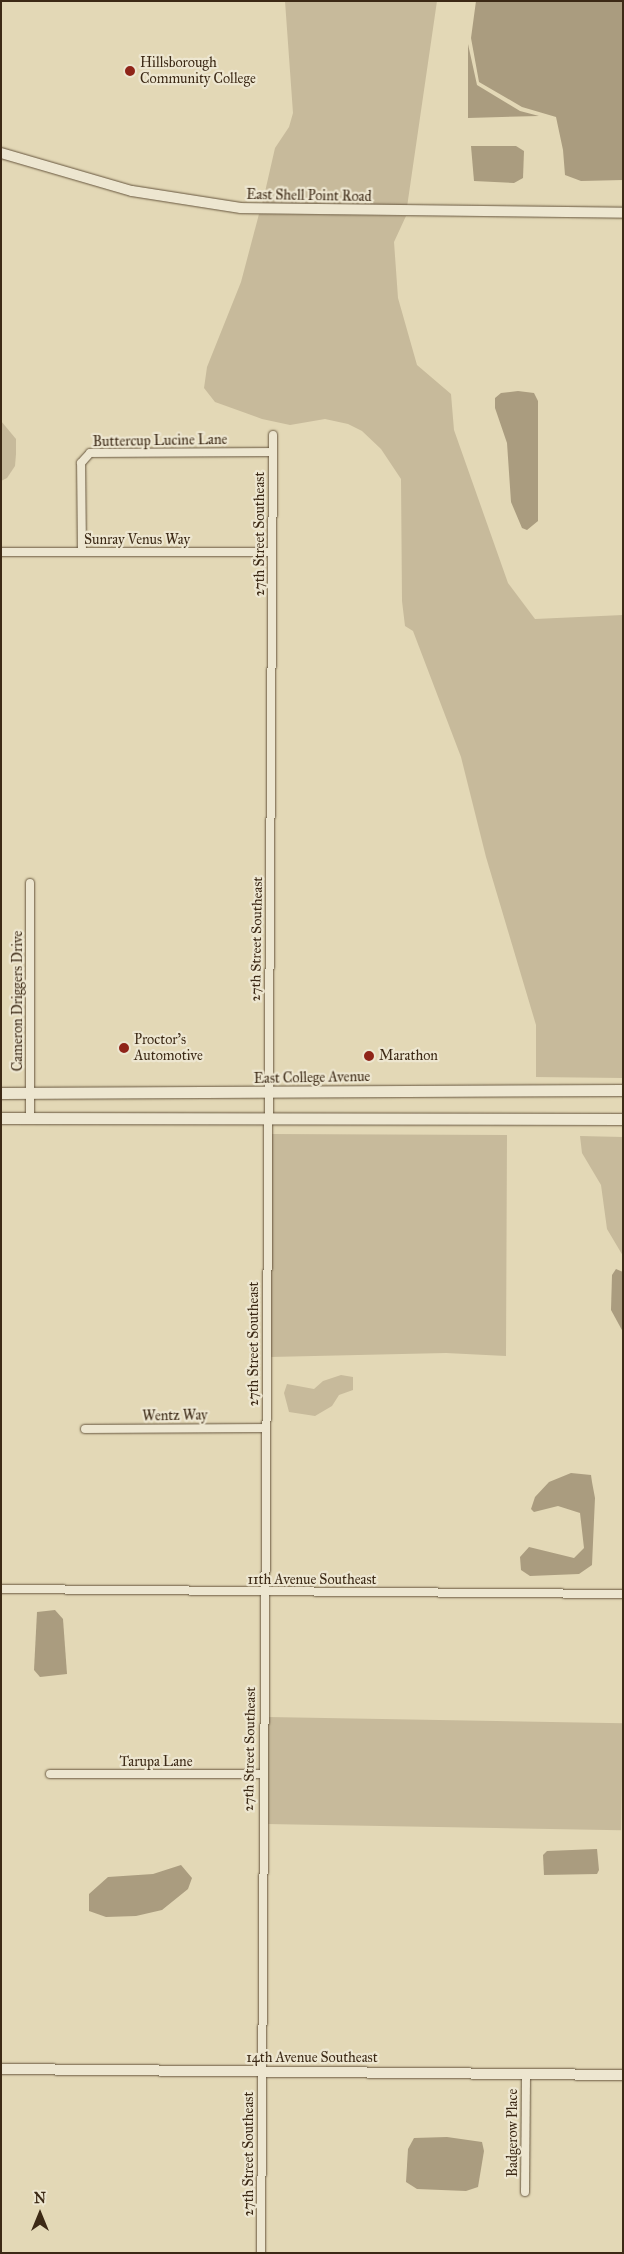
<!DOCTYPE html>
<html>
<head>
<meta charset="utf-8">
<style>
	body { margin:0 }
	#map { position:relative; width:624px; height:2254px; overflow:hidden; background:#e3d8b6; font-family:"IM FELL Great Primer",serif }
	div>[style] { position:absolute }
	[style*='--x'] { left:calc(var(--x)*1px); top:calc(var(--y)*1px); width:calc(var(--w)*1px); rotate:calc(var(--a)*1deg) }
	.green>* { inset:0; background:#c7ba9b; transform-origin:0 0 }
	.water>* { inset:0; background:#aa9c7f }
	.roads { filter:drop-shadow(0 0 1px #66553d) drop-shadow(0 0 1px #66553d) }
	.minor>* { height:8px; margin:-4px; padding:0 4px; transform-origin:4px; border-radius:4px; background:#ede6d0 }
	.tertiary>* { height:10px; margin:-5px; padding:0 5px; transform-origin:5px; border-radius:5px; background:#ede6d0 }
	.secondary>* { height:11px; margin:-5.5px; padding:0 5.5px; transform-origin:5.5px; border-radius:5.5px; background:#ede6d0 }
	.dots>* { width:14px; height:14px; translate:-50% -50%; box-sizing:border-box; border:2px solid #ede6d0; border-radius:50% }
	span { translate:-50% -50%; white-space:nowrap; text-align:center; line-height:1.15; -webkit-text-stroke:4.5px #ede6d0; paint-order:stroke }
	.poi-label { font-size:14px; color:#3c2915 }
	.left { translate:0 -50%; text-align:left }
	.street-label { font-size:14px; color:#3c2915 }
	.frame { position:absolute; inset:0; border:2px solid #3c2915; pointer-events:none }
	.north { position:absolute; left:15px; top:2189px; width:50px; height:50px; -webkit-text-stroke:4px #ede6d0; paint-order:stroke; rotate:0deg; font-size:14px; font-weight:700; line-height:20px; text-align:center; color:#3c2915 }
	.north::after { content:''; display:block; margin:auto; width:18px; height:22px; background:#3c2915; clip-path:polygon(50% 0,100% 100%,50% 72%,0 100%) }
</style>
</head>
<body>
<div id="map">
	<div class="green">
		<div style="clip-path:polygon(285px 1px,437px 1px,407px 207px,262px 205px,275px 148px,289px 127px,293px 113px)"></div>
		<div style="clip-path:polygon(259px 214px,406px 216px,394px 242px,398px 298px,417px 365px,451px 394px,454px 430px,508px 583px,535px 619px,623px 615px,622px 1078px,536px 1077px,536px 1025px,486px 857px,461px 757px,413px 631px,405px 626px,402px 601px,401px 479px,381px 449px,362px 431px,348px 424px,325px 419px,290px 425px,262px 419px,215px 402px,204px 388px,207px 367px,241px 282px)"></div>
		<div style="clip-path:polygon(1px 421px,16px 439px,16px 454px,15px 466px,7px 478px,1px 481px)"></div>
		<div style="clip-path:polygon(271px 1134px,507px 1135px,506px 1356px,446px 1353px,270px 1357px)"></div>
		<div style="clip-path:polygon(580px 1136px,623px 1137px,623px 1256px,607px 1229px,601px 1185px,582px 1153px)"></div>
		<div style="clip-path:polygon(341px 1375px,353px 1377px,353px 1390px,339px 1395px,332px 1406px,315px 1416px,289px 1412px,284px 1393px,287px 1384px,314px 1389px,323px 1381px)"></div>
		<div style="left:268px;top:1717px;width:355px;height:107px;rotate:1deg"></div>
	</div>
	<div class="water">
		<div style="clip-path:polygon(476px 1px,623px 1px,623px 180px,581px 181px,565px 175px,563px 150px,556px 117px,522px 107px,479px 82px,471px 38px)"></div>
		<div style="clip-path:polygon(468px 44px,477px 85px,520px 111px,539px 116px,468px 118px)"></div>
		<div style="clip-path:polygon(471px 146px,516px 146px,524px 151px,523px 178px,514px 183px,474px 181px)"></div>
		<div style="clip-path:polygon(518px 391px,534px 393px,538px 401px,538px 521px,527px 530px,522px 528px,511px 502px,507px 443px,495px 408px,495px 398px,501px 393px)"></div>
		<div style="clip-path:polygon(616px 1269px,623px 1272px,623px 1332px,611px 1310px,612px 1275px)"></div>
		<div style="clip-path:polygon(571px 1473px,591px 1475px,592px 1482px,595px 1498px,592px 1565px,579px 1574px,530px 1576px,521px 1570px,520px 1557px,529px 1547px,574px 1558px,584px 1548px,580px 1513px,558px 1506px,534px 1512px,531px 1509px,535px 1497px,549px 1482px)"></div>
		<div style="clip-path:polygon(55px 1610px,63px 1619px,67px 1674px,40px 1677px,34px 1670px,37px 1612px)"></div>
		<div style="clip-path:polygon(597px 1849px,599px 1870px,597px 1874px,544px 1875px,543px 1855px,547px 1851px)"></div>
		<div style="clip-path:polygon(181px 1865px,192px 1878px,188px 1889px,162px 1910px,136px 1916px,106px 1917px,89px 1911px,89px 1894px,108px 1877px,153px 1874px)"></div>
		<div style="clip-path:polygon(447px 2137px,482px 2142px,484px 2151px,478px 2187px,466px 2191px,417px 2189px,406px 2182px,408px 2149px,414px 2138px)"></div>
	</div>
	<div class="roads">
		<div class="minor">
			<div style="--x:1;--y:552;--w:271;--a:0"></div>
			<div style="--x:82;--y:552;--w:89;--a:-90.6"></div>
			<div style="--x:81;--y:463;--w:13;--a:-48"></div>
			<div style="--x:90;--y:453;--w:183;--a:-0.3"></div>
			<div style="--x:30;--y:1118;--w:235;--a:-90"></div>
			<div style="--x:85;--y:1429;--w:181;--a:-0.3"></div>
			<div style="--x:1;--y:1589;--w:622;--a:0.46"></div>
			<div style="--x:50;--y:1774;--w:212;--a:0"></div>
			<div style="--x:525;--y:2192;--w:118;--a:-89.5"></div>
			<div style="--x:261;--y:2253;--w:1818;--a:-89.62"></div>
		</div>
		<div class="tertiary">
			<div style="--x:1;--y:153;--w:136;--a:16.2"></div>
			<div style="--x:132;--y:191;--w:110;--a:8.9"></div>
			<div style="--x:241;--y:208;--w:382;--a:0.7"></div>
			<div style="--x:1;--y:2069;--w:622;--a:0.55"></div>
		</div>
		<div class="secondary">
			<div style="--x:1;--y:1093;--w:622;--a:-0.28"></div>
			<div style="--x:1;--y:1118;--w:622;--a:0.09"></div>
		</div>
	</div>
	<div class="dots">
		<div style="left:130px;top:71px;background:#8f2418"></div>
		<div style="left:124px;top:1048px;background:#8f2418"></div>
		<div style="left:369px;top:1056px;background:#8f2418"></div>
	</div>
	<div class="poi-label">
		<span class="left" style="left:140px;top:71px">Hillsborough<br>Community College</span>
		<span class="left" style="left:134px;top:1048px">Proctor's<br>Automotive</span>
		<span class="left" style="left:379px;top:1056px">Marathon</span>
	</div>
	<div class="street-label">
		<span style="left:309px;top:196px;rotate:1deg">East Shell Point Road</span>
		<span style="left:160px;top:441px;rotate:-1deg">Buttercup Lucine Lane</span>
		<span style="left:260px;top:534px;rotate:-90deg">27th Street Southeast</span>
		<span style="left:137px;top:540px">Sunray Venus Way</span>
		<span style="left:257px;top:939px;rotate:-89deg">27th Street Southeast</span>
		<span style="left:18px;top:1001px;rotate:-90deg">Cameron Driggers Drive</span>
		<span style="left:312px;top:1078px;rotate:-1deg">East College Avenue</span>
		<span style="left:254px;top:1344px;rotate:-90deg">27th Street Southeast</span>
		<span style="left:175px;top:1416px;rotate:-1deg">Wentz Way</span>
		<span style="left:312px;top:1580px">11th Avenue Southeast</span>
		<span style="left:250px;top:1749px;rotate:-89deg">27th Street Southeast</span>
		<span style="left:156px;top:1762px">Tarupa Lane</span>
		<span style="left:312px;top:2058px">14th Avenue Southeast</span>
		<span style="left:513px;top:2133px;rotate:-90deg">Badgerow Place</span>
		<span style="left:249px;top:2154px;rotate:-90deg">27th Street Southeast</span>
	</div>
	<div class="frame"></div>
	<div class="north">N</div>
</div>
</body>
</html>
